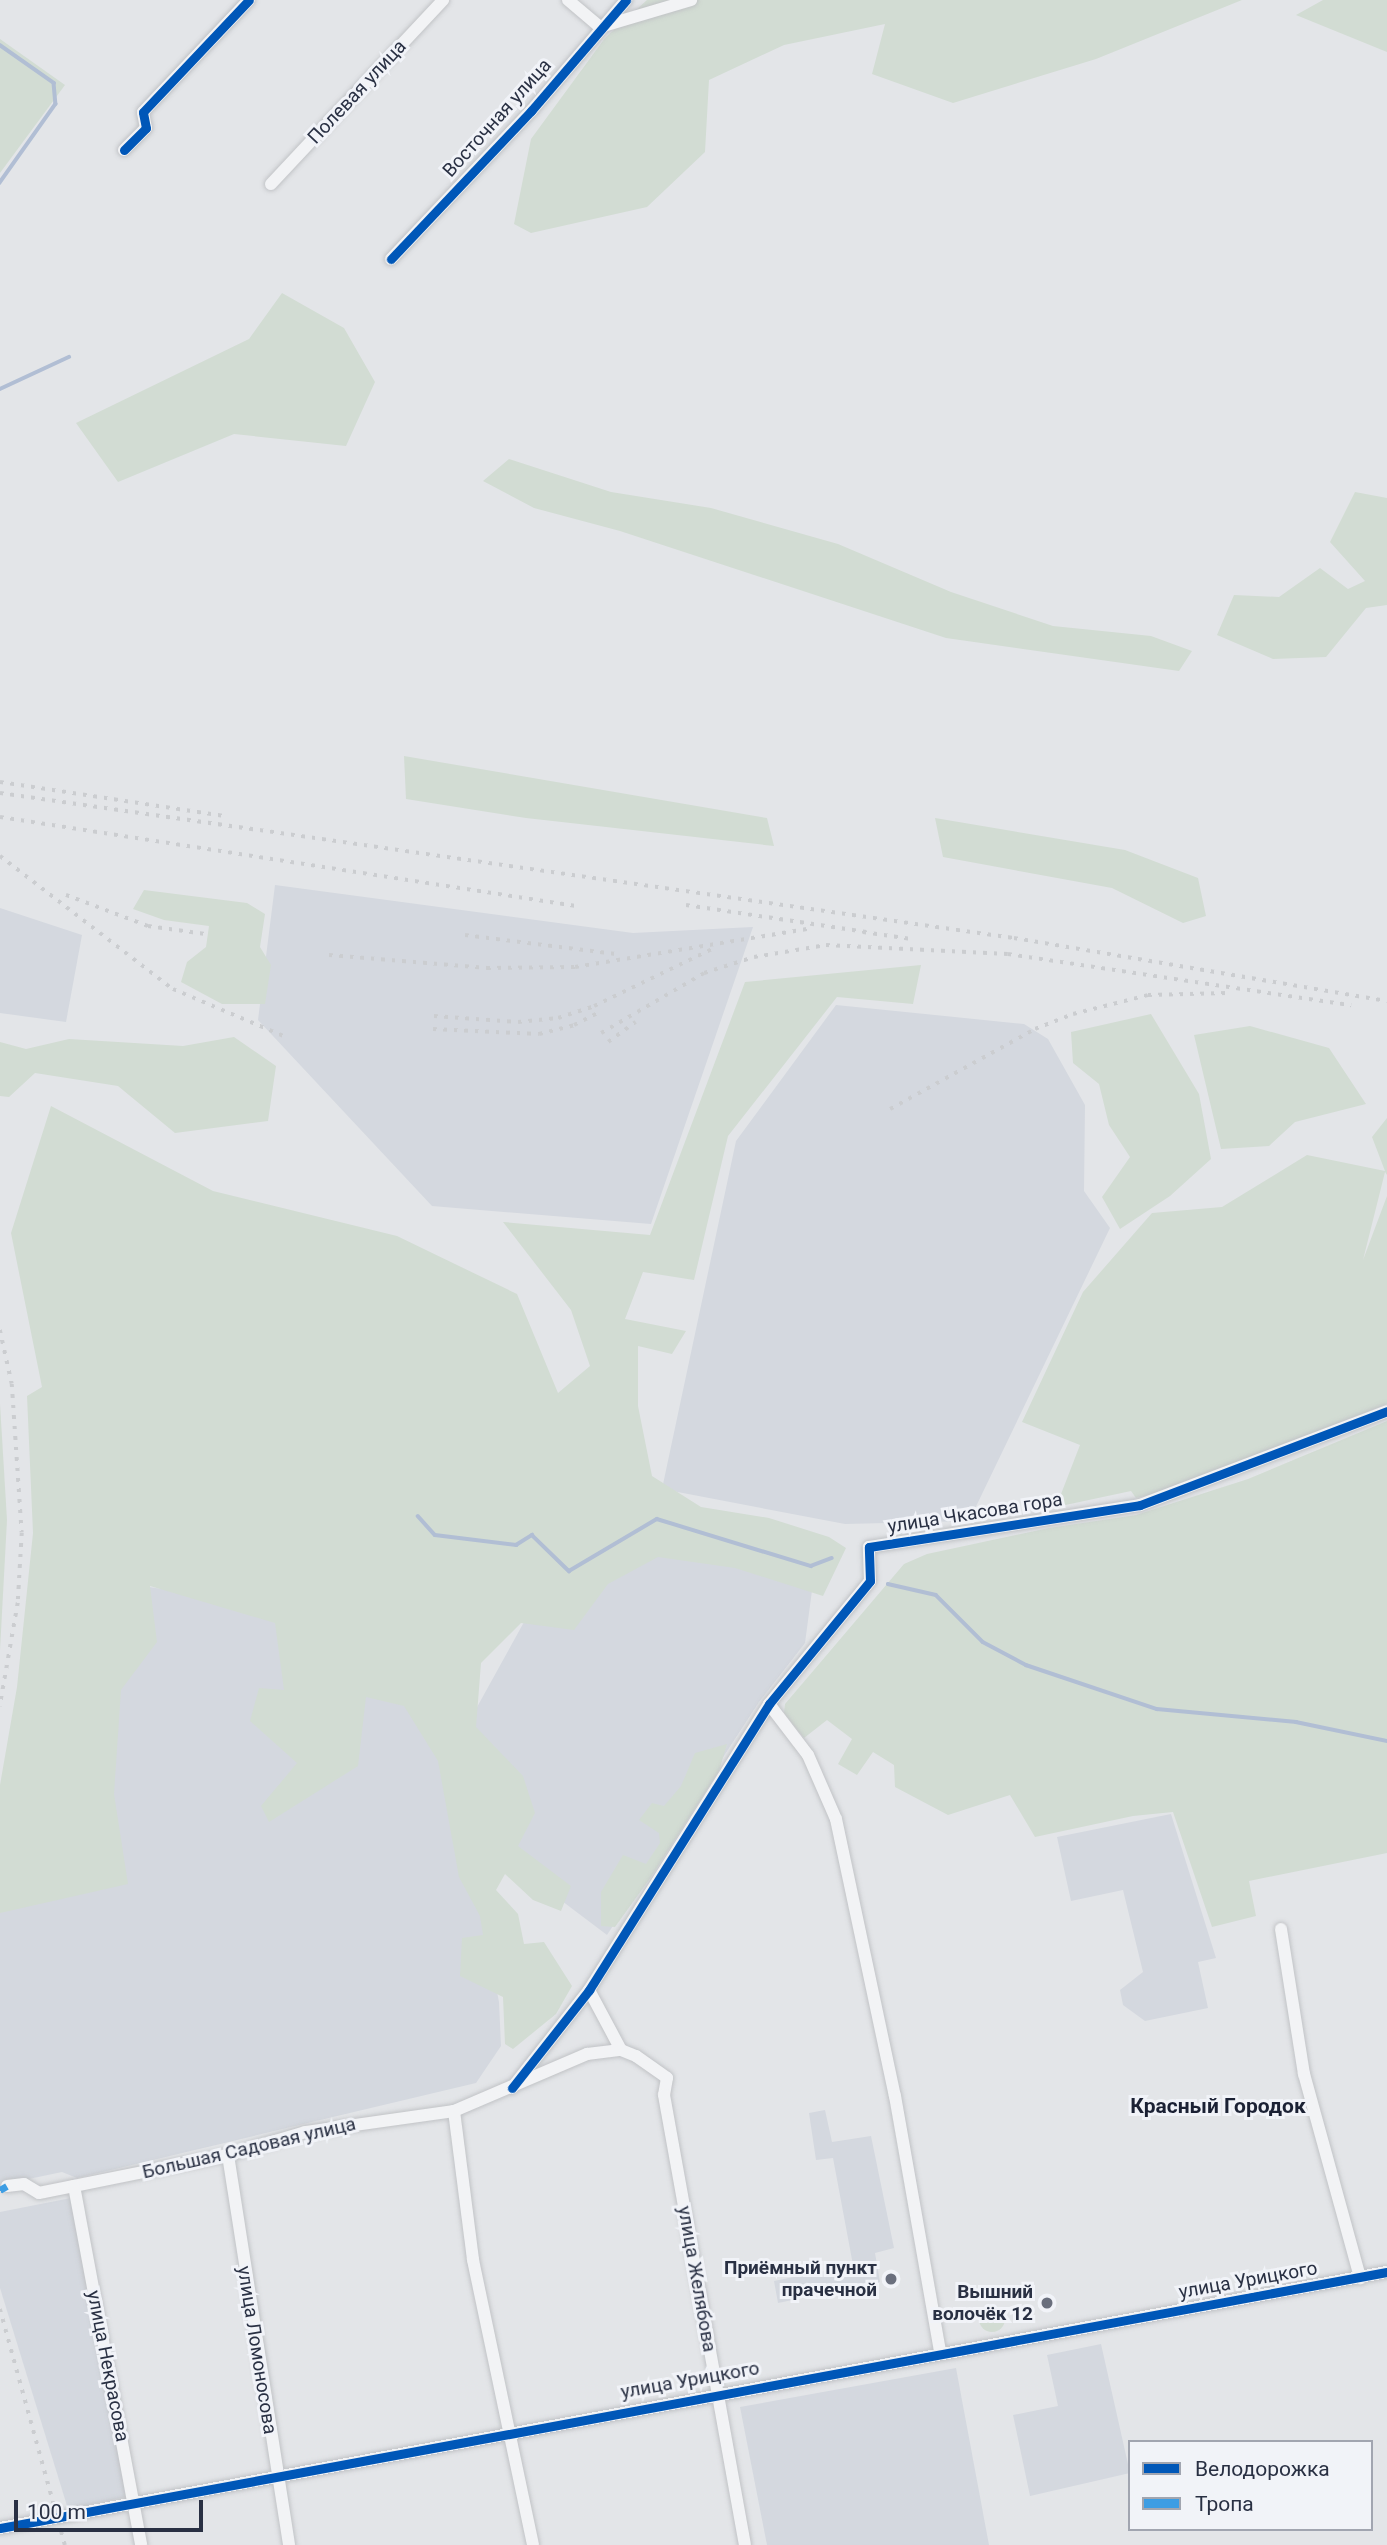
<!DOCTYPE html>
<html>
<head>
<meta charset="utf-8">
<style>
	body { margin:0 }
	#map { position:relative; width:1387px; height:2545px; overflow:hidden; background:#e3e5e8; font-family:Roboto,sans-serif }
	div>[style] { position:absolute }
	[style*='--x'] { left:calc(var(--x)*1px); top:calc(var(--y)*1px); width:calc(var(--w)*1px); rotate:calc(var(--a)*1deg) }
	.built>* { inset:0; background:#d4d8df }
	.green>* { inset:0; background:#d2dcd3 }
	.round { border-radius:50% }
	.stream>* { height:3.5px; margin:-1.75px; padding:0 1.75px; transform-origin:1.75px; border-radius:1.75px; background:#b1bed4 }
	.roads { filter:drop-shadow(0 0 2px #c1c3c6) drop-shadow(0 0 2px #c1c3c6) }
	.minor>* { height:12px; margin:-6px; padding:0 6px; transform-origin:6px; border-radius:6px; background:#f2f3f5 }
	.rail>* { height:3.5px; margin-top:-1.75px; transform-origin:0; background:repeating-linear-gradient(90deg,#cbcdd0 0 3.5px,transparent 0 10.5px) }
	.quiet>* { height:7px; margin-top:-3.5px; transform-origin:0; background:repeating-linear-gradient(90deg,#3d9de3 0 14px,transparent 0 21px) }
	.cycleway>* { height:9px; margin:-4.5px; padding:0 4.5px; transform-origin:4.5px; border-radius:4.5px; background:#0057b8 }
	.dots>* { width:19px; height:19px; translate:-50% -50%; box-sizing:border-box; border:4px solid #f1f3f8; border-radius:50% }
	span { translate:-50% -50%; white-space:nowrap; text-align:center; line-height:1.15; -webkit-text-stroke:6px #f1f3f8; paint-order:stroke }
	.street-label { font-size:19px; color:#293043 }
	.poi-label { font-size:19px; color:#293043; font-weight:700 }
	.right { translate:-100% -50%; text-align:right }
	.neighbourhood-label { font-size:21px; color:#1b2134; font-weight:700 }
	.legend { position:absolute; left:1128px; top:2440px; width:245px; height:91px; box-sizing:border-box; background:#f1f3f8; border:2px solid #a1a5b0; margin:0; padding:9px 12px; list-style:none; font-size:21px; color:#293043 }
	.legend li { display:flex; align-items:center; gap:14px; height:35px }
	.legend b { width:35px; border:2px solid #a1a5b0 }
	.scale { position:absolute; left:14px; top:2500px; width:189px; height:32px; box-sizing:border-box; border:4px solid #293043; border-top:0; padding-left:9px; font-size:21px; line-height:24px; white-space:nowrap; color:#293043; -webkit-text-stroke:5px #f1f3f8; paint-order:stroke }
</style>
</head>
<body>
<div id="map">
	<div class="built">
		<div style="clip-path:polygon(275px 885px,633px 933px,753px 927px,651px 1224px,432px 1206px,258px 1020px)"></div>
		<div style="clip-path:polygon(0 908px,82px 935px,66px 1022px,0 1013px)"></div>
		<div style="clip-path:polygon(836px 1005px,1024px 1024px,1048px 1039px,1085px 1105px,1084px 1191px,1110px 1228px,969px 1521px,845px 1524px,662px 1489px,736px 1141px)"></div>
		<div style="clip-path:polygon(653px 1541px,813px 1583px,805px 1643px,759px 1702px,607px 1935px,509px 1861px,466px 1727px,534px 1604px)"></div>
		<div style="clip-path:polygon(37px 1570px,274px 1606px,407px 1691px,449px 1751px,499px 2002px,501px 2046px,476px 2083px,77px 2178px,62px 2172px,0 2185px,0 1820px)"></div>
		<div style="clip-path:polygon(1171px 1814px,1216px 1958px,1198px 1962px,1208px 2008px,1145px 2021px,1123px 2005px,1120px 1990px,1143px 1972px,1123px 1890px,1071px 1901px,1057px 1837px)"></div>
		<div style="clip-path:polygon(825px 2110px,832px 2142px,871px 2136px,894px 2248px,875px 2253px,880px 2282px,778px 2303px,774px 2281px,853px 2265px,833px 2158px,816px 2160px,809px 2113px)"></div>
		<div style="clip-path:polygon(71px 2198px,130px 2496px,68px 2509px,0 2288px,0 2212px)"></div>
		<div style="clip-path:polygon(1101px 2344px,1130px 2473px,1030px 2496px,1013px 2415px,1058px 2406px,1047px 2355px)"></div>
		<div style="clip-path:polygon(956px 2368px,989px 2545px,767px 2545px,740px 2407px)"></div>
	</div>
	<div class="green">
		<div style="clip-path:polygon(647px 0,1242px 0,1096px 59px,953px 103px,872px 74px,885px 24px,784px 45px,709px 80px,705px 152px,647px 207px,531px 233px,514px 224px,531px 139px,605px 38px)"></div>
		<div style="clip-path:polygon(1323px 0,1387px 0,1387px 52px,1296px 15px)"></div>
		<div style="clip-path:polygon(0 39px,65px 85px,0 173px)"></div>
		<div style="clip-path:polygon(282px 293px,344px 328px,375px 382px,346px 446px,234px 434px,118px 482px,76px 423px,249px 339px)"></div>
		<div style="clip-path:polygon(509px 459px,611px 492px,711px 508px,838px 544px,951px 592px,1053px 626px,1151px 636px,1192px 651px,1179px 671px,946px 638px,620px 531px,534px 508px,483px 481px)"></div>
		<div style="clip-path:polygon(1355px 492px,1387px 498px,1387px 605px,1366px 608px,1326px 657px,1273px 659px,1217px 635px,1234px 595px,1279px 597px,1320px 568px,1348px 589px,1365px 581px,1330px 542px)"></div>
		<div style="clip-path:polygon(404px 756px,767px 818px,774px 846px,526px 818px,406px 799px)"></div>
		<div style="clip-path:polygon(935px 818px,1125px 850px,1198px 878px,1206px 916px,1183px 923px,1112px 888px,943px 857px)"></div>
		<div style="clip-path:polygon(144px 890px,247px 903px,265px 914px,260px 947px,271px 965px,265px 1004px,222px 1004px,181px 982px,187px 962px,206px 947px,209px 926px,164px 920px,133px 909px)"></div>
		<div style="clip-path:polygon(921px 965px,913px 1004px,837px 997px,728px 1136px,694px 1280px,643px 1272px,625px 1319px,686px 1331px,672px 1354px,638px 1346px,638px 1406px,652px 1476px,701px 1507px,769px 1518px,829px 1537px,846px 1548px,823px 1596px,735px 1568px,658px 1557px,608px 1584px,574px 1630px,521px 1623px,481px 1663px,476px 1727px,523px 1776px,535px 1813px,518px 1846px,571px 1886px,561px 1911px,533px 1900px,505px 1874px,496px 1890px,518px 1914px,524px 1944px,544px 1942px,572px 1986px,556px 2014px,513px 2049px,505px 2044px,503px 1997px,460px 1976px,462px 1938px,483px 1935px,480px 1916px,459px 1877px,438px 1761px,404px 1706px,366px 1697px,358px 1766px,269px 1822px,261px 1806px,297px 1763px,250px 1721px,259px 1688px,284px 1690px,275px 1623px,150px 1586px,157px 1642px,121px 1690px,114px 1794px,128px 1884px,0 1913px,0 1785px,17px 1687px,33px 1533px,27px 1396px,42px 1387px,11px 1233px,51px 1106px,213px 1191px,397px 1236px,517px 1294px,558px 1393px,590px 1366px,571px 1310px,503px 1222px,650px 1235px,745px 982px)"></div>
		<div style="clip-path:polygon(1151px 1014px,1199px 1094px,1211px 1159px,1170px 1196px,1120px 1229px,1102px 1197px,1130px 1157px,1109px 1125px,1099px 1084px,1073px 1063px,1071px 1032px)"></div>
		<div style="clip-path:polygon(1250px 1026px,1329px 1048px,1366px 1104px,1295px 1122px,1269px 1146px,1221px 1149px,1194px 1035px)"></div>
		<div style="clip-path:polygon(234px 1037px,276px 1066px,268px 1121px,175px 1133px,118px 1086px,35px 1073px,9px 1097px,0 1096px,0 1042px,26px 1049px,69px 1039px,183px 1046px)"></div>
		<div style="clip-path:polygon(1387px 1118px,1387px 1175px,1385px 1172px,1363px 1260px,1387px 1196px,1387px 1404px,1158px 1493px,1136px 1498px,1131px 1491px,1056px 1507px,1080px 1445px,1022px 1422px,1083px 1292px,1152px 1213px,1222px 1207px,1307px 1155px,1385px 1171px,1372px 1137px)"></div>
		<div style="clip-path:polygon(0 1404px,7px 1520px,0 1650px)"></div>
		<div style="clip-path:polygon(1387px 1421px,1387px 1853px,1249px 1881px,1256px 1916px,1212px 1927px,1173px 1812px,1133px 1816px,1035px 1837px,1010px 1795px,948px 1815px,895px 1787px,894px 1765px,873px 1752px,857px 1775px,838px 1764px,852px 1739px,827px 1720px,804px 1738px,784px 1713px,785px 1704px,904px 1564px,927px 1554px,1049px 1528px,1136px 1515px,1248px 1479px)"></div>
		<div style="clip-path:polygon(727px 1744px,719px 1771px,651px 1877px,615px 1927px,601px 1926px,601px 1892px,623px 1855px,646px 1864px,660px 1843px,659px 1833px,639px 1820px,652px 1803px,664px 1806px,681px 1786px,695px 1753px)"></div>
		<div class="round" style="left:979px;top:2306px;width:26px;height:26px"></div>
	</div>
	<div class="stream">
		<div style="--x:0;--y:45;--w:66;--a:35.1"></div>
		<div style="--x:54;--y:83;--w:21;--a:85"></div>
		<div style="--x:56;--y:104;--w:97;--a:125.3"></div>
		<div style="--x:0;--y:389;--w:76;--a:-24.9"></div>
		<div style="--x:418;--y:1516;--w:25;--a:48"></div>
		<div style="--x:435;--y:1535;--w:82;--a:7"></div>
		<div style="--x:516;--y:1545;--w:19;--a:-32"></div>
		<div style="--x:532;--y:1535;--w:52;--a:44.2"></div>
		<div style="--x:569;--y:1571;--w:102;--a:-30.6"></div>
		<div style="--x:657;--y:1519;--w:161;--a:17"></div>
		<div style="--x:811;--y:1566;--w:22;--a:-21"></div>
		<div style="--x:888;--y:1584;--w:49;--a:12.9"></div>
		<div style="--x:936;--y:1595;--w:66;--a:45"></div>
		<div style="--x:983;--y:1642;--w:49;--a:28.1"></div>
		<div style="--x:1026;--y:1665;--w:138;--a:18.6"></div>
		<div style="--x:1157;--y:1709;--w:140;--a:5.3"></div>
		<div style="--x:1296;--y:1722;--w:93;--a:11.8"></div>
	</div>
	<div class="roads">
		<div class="minor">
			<div style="--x:568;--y:0;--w:42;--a:40.2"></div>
			<div style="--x:600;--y:27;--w:95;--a:-16.5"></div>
			<div style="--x:124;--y:150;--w:31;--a:-45"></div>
			<div style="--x:146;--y:128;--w:16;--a:-101"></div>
			<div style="--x:143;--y:112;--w:154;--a:-46.6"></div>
			<div style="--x:271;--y:184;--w:252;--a:-46.9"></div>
			<div style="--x:391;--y:259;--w:204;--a:-46.6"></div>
			<div style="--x:531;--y:111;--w:146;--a:-49.4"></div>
			<div style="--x:769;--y:1704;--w:64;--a:52.6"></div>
			<div style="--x:808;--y:1755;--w:70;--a:66.4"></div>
			<div style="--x:836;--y:1819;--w:283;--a:78"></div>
			<div style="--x:895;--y:2096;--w:260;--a:80"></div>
			<div style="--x:1281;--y:1929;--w:147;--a:81"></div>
			<div style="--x:1304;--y:2074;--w:212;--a:74.6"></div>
			<div style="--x:589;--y:1990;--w:68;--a:61.9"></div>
			<div style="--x:512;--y:2088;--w:125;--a:-51.8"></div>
			<div style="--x:589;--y:1990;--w:338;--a:-57.8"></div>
			<div style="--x:769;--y:1704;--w:159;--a:-50.6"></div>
			<div style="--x:870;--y:1581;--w:34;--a:-92"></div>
			<div style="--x:869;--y:1547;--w:274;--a:-8.8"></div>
			<div style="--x:1140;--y:1505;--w:264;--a:-20.8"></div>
			<div style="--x:454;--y:2111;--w:150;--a:82.7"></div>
			<div style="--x:473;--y:2260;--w:291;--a:78.1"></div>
			<div style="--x:228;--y:2155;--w:395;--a:81.1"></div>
			<div style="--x:7;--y:2186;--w:17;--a:-7"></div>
			<div style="--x:24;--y:2184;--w:17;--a:31"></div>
			<div style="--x:39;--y:2193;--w:193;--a:-11.4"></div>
			<div style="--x:228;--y:2155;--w:80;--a:-16.6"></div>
			<div style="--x:305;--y:2132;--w:150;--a:-8"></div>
			<div style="--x:454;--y:2111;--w:145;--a:-23.2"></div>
			<div style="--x:587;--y:2054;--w:34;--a:-7"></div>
			<div style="--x:621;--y:2050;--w:16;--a:22"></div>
			<div style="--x:636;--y:2056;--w:38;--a:35"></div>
			<div style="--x:667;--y:2078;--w:17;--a:100"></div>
			<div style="--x:664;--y:2095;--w:457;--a:79.8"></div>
			<div style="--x:74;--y:2186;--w:365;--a:79.4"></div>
			<div style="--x:0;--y:2528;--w:1410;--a:-10.46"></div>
		</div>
	</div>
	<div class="rail">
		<div style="--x:0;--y:782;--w:227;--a:8.6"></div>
		<div style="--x:0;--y:793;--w:1024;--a:8.14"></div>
		<div style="--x:1014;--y:938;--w:378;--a:9.6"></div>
		<div style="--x:0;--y:817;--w:583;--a:8.78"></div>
		<div style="--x:0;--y:856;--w:218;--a:37.6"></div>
		<div style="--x:173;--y:989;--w:123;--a:23"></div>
		<div style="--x:66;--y:895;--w:88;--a:20.7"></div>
		<div style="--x:148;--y:926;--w:58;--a:8"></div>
		<div style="--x:686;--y:905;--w:189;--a:8.5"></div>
		<div style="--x:863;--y:932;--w:49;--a:8.3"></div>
		<div style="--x:465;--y:935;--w:152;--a:7.2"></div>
		<div style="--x:329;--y:955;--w:159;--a:4.7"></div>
		<div style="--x:487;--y:968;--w:88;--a:-0.7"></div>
		<div style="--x:575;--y:967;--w:235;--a:-9.3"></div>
		<div style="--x:434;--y:1016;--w:84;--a:4.1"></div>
		<div style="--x:518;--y:1022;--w:40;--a:-5.7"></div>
		<div style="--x:558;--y:1018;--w:38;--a:-18"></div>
		<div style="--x:594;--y:1006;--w:131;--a:-25.8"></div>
		<div style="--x:433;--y:1029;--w:106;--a:2.7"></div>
		<div style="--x:539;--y:1034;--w:36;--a:-14"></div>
		<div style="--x:574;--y:1025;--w:28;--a:-27"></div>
		<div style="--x:601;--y:1033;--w:119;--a:-30.2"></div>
		<div style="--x:704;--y:973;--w:52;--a:-17.7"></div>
		<div style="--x:754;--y:957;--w:73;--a:-9.5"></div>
		<div style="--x:826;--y:945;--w:182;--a:2.8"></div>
		<div style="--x:1008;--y:954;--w:347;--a:8.5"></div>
		<div style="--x:608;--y:1042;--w:34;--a:-36"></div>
		<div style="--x:890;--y:1109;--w:166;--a:-28.9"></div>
		<div style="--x:1035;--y:1029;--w:41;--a:-21.5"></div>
		<div style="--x:1073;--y:1014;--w:77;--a:-14.2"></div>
		<div style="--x:1148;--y:995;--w:79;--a:-1.5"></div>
		<div style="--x:0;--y:1330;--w:55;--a:77.5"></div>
		<div style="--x:12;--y:1384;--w:149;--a:86.2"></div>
		<div style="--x:22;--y:1533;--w:70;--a:93.3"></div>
		<div style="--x:18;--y:1603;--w:105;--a:99.9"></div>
		<div style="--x:0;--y:2309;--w:245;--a:74.6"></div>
	</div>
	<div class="quiet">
		<div style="--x:0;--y:2190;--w:8;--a:-30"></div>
	</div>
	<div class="cycleway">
		<div style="--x:124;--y:150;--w:31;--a:-45"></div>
		<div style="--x:146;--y:128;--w:16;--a:-101"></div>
		<div style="--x:143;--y:112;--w:154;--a:-46.6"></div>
		<div style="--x:391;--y:259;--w:204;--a:-46.6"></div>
		<div style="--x:531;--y:111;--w:146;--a:-49.4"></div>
		<div style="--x:512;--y:2088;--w:125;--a:-51.8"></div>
		<div style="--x:589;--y:1990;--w:338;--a:-57.8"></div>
		<div style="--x:769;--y:1704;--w:159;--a:-50.6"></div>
		<div style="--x:870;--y:1581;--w:34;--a:-92"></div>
		<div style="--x:869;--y:1547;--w:274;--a:-8.8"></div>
		<div style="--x:1140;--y:1505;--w:264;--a:-20.8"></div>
		<div style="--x:0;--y:2528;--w:1410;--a:-10.46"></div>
	</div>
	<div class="dots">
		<div style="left:891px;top:2279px;background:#6a6f7d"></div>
		<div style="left:1047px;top:2303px;background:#6a6f7d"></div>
	</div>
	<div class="street-label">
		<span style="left:357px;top:92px;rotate:-47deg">Полевая улица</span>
		<span style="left:497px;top:118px;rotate:-48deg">Восточная улица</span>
		<span style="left:975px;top:1513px;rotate:-9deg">улица Чкасова гора</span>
		<span style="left:249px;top:2148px;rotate:-13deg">Большая Садовая улица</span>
		<span style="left:697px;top:2279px;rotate:80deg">улица Желябова</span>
		<span style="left:1248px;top:2280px;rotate:-10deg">улица Урицкого</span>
		<span style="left:257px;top:2350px;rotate:81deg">улица Ломоносова</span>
		<span style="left:108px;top:2366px;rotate:79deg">улица Некрасова</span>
		<span style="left:690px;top:2380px;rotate:-10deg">улица Урицкого</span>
	</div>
	<div class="poi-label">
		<span class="right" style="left:877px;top:2279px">Приёмный пункт<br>прачечной</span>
		<span class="right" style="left:1033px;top:2303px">Вышний<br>волочёк 12</span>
	</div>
	<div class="neighbourhood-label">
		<span style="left:1218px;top:2106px">Красный Городок</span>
	</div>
	<ul class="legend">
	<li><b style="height:9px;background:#0057b8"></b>Велодорожка</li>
	<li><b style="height:9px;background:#3d9de3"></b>Тропа</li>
	</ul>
	<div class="scale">100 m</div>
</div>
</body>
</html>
